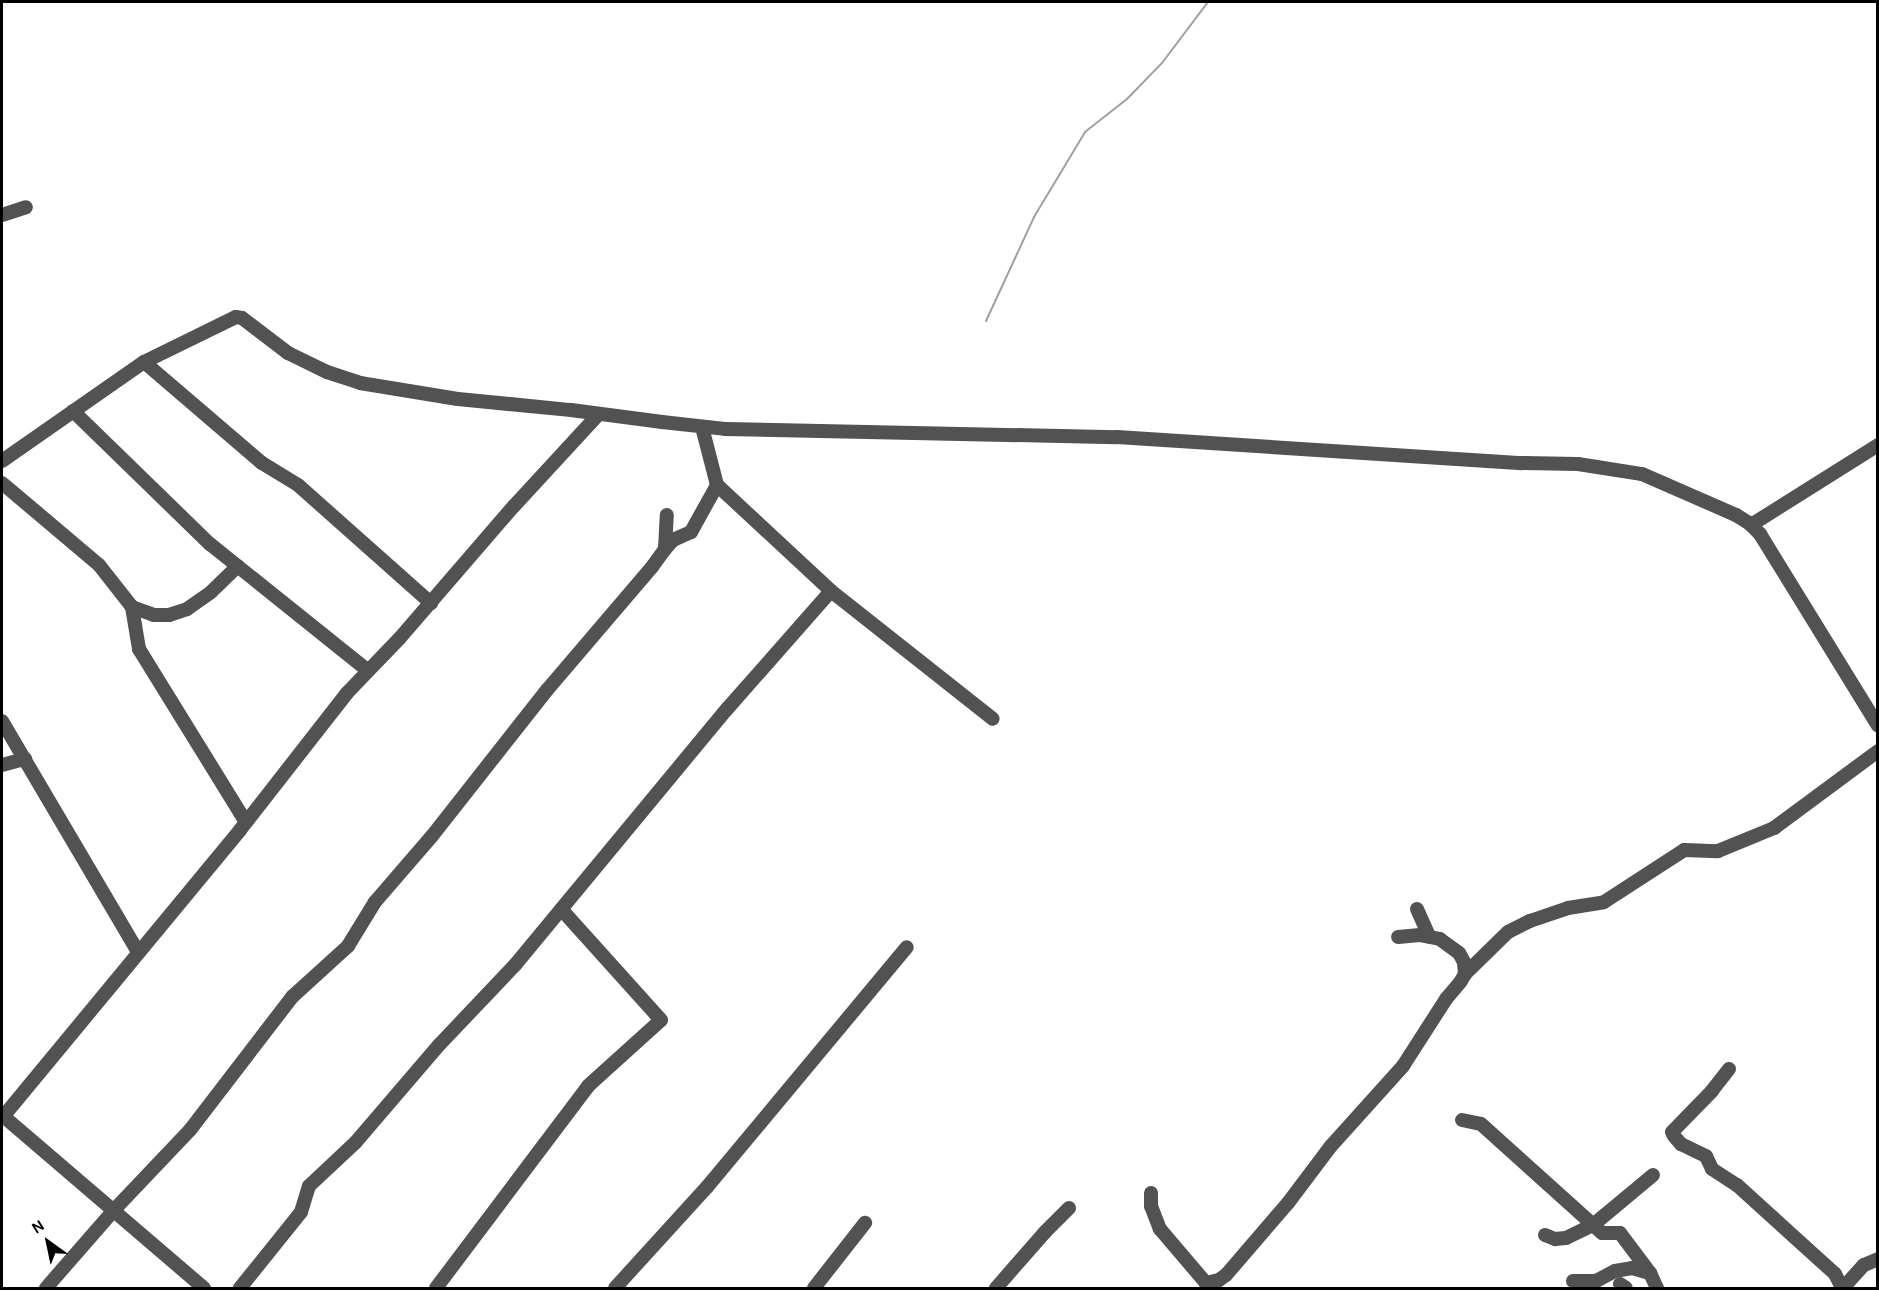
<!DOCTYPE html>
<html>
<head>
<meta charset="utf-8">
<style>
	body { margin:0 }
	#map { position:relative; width:1879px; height:1290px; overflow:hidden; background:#fff; font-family:Karla,sans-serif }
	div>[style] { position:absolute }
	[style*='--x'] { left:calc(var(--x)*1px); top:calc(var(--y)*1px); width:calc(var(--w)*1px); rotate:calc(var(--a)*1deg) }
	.stream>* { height:2px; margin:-1px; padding:0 1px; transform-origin:1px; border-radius:1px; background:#a0a0a0 }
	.minor>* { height:14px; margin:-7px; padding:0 7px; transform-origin:7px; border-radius:7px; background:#525252 }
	span { translate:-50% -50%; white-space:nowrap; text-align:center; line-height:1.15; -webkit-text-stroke:4.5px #fff; paint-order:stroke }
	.frame { position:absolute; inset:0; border:3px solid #000; pointer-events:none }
	.north { position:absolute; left:18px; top:1212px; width:60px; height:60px; -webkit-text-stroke:4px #fff; paint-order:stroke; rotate:327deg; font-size:16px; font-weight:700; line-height:24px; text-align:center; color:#000 }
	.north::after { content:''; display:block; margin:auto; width:21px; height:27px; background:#000; clip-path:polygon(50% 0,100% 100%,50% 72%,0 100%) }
</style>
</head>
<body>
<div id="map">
	<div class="stream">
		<div style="--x:986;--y:321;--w:115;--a:-65.2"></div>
		<div style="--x:1034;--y:217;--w:99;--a:-59"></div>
		<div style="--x:1085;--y:132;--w:53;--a:-38.2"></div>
		<div style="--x:1127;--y:99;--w:50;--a:-45.8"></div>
		<div style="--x:1162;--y:63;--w:76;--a:-53"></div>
	</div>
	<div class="minor">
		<div style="--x:2;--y:215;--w:25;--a:-18"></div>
		<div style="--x:144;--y:362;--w:155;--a:40.6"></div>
		<div style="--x:262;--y:463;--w:42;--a:31.4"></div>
		<div style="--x:298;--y:485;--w:178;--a:41.6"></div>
		<div style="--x:73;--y:411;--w:191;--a:44.2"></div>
		<div style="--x:210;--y:544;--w:201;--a:38.7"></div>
		<div style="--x:702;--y:427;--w:60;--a:75.5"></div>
		<div style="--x:717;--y:485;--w:156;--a:42.9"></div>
		<div style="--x:831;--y:591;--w:206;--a:38.3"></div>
		<div style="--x:2;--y:461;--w:173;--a:-34.9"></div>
		<div style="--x:144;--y:362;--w:102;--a:-26.1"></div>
		<div style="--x:236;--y:317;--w:6;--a:9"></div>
		<div style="--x:242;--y:318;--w:58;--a:37.3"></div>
		<div style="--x:288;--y:353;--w:43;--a:26"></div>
		<div style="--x:327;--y:372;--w:35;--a:18"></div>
		<div style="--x:360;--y:383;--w:99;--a:9.3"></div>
		<div style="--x:458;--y:399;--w:114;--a:5.6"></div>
		<div style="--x:571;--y:410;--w:92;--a:7.5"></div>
		<div style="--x:662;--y:422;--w:63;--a:6.3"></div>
		<div style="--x:725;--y:429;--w:392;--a:1.2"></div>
		<div style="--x:1117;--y:437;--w:406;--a:3.7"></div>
		<div style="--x:1522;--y:463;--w:56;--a:1"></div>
		<div style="--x:1578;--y:464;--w:65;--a:8.9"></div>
		<div style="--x:1642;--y:474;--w:103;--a:23.6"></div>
		<div style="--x:1736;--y:515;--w:15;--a:32"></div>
		<div style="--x:1749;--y:523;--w:16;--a:45"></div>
		<div style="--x:1760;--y:534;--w:225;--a:58.4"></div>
		<div style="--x:2;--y:483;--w:127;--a:40.2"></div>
		<div style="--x:99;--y:565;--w:53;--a:51.8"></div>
		<div style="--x:132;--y:607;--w:43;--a:80.5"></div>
		<div style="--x:139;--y:649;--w:203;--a:58.3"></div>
		<div style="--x:1751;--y:525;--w:150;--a:-32.2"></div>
		<div style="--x:665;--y:549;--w:12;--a:-48"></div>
		<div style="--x:673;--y:540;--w:20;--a:-24"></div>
		<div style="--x:691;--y:532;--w:54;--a:-61"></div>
		<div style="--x:132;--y:607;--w:23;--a:20"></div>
		<div style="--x:154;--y:615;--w:15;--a:0"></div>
		<div style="--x:169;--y:615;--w:19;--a:-18"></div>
		<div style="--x:187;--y:609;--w:29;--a:-35"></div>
		<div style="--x:211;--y:592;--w:37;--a:-44"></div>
		<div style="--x:2;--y:721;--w:268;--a:59.5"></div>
		<div style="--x:2;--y:765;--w:24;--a:-15"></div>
		<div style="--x:1417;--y:909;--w:30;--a:66"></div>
		<div style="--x:1465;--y:974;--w:60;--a:-44.3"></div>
		<div style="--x:1508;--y:932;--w:25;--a:-27"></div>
		<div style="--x:1530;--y:921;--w:40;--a:-18.9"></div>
		<div style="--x:1568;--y:908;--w:36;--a:-9"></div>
		<div style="--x:1604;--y:902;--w:95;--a:-33"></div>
		<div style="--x:1684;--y:850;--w:34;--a:2"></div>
		<div style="--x:1718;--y:851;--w:61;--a:-22.3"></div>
		<div style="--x:1774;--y:828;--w:129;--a:-36.5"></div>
		<div style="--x:1729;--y:1069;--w:28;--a:128"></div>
		<div style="--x:1712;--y:1091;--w:57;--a:134.3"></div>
		<div style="--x:1672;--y:1132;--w:4;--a:63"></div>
		<div style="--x:1674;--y:1136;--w:11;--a:49"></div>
		<div style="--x:1681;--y:1144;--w:28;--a:26"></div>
		<div style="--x:1706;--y:1156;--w:14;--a:65"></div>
		<div style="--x:1712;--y:1169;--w:30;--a:33"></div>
		<div style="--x:1737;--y:1185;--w:132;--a:42.2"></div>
		<div style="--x:1835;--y:1274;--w:16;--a:63"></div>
		<div style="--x:2;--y:1115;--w:266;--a:40.6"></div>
		<div style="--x:2;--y:1118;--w:374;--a:-50.4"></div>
		<div style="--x:240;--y:830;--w:174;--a:-52"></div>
		<div style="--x:347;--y:693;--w:75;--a:-46.1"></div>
		<div style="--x:399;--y:639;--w:176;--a:-49.2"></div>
		<div style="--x:514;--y:506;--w:124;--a:-47.3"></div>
		<div style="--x:1462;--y:1120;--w:19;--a:12"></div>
		<div style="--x:1481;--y:1124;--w:163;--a:42"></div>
		<div style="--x:1602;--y:1233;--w:18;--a:0"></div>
		<div style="--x:1620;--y:1233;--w:50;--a:53.1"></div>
		<div style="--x:1151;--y:1193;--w:13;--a:90"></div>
		<div style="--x:1151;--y:1206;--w:25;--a:69"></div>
		<div style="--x:1160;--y:1229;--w:71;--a:49.6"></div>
		<div style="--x:1206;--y:1283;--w:5;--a:79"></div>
		<div style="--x:1545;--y:1235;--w:11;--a:22"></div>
		<div style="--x:1555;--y:1239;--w:11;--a:-5"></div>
		<div style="--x:1566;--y:1238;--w:30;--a:-26"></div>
		<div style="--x:1593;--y:1225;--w:78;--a:-39.8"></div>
		<div style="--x:1573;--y:1281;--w:23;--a:0"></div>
		<div style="--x:1596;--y:1281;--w:21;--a:-28"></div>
		<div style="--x:1615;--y:1271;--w:17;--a:-10"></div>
		<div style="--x:1632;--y:1268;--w:19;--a:16"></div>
		<div style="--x:1650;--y:1273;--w:17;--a:65"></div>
		<div style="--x:1206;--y:1283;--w:13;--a:-13"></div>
		<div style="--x:1219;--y:1280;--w:9;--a:-36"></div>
		<div style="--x:1226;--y:1275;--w:95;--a:-49.3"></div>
		<div style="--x:1288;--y:1203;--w:71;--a:-53"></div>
		<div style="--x:1331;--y:1146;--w:108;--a:-48"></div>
		<div style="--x:1403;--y:1066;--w:80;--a:-57.3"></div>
		<div style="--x:1446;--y:999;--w:23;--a:-50"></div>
		<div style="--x:1461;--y:981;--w:8;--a:-60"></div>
		<div style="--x:1465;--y:974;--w:12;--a:-95"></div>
		<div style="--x:1464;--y:962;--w:10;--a:-119"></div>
		<div style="--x:1459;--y:953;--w:24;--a:-144"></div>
		<div style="--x:1440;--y:939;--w:20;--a:-169"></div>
		<div style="--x:1420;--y:935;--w:22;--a:175"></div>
		<div style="--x:1620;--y:1284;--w:7;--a:34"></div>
		<div style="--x:46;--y:1288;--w:103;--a:-48.9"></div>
		<div style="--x:114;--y:1210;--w:110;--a:-46.5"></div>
		<div style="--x:190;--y:1130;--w:168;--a:-52.5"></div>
		<div style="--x:292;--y:997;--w:76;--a:-42.3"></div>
		<div style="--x:348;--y:946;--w:52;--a:-58.5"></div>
		<div style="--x:375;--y:902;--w:87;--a:-49.2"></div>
		<div style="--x:432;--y:836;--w:186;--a:-51.8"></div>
		<div style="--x:547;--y:690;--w:162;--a:-49.5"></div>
		<div style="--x:652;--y:567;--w:22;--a:-54"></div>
		<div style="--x:665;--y:549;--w:34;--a:-87"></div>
		<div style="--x:240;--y:1288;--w:97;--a:-51.2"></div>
		<div style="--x:301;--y:1212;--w:27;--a:-73"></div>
		<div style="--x:309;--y:1186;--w:63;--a:-43.1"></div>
		<div style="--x:355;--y:1143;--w:130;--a:-49.4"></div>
		<div style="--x:440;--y:1044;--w:109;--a:-46.5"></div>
		<div style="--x:515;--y:965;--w:332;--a:-50.4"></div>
		<div style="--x:727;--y:709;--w:157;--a:-48.6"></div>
		<div style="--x:436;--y:1288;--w:253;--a:-53"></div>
		<div style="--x:588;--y:1086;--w:98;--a:-42.1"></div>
		<div style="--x:661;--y:1020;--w:149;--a:-132"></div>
		<div style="--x:615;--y:1288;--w:137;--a:-47.7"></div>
		<div style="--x:707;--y:1187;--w:312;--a:-50.2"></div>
		<div style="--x:814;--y:1288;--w:83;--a:-51.9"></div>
		<div style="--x:996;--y:1288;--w:74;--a:-48.8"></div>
		<div style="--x:1045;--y:1232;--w:34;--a:-45"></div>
		<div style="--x:1843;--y:1288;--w:31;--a:-48"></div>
		<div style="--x:1864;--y:1265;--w:15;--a:-23"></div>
	</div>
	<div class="frame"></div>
	<div class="north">N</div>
</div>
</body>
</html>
